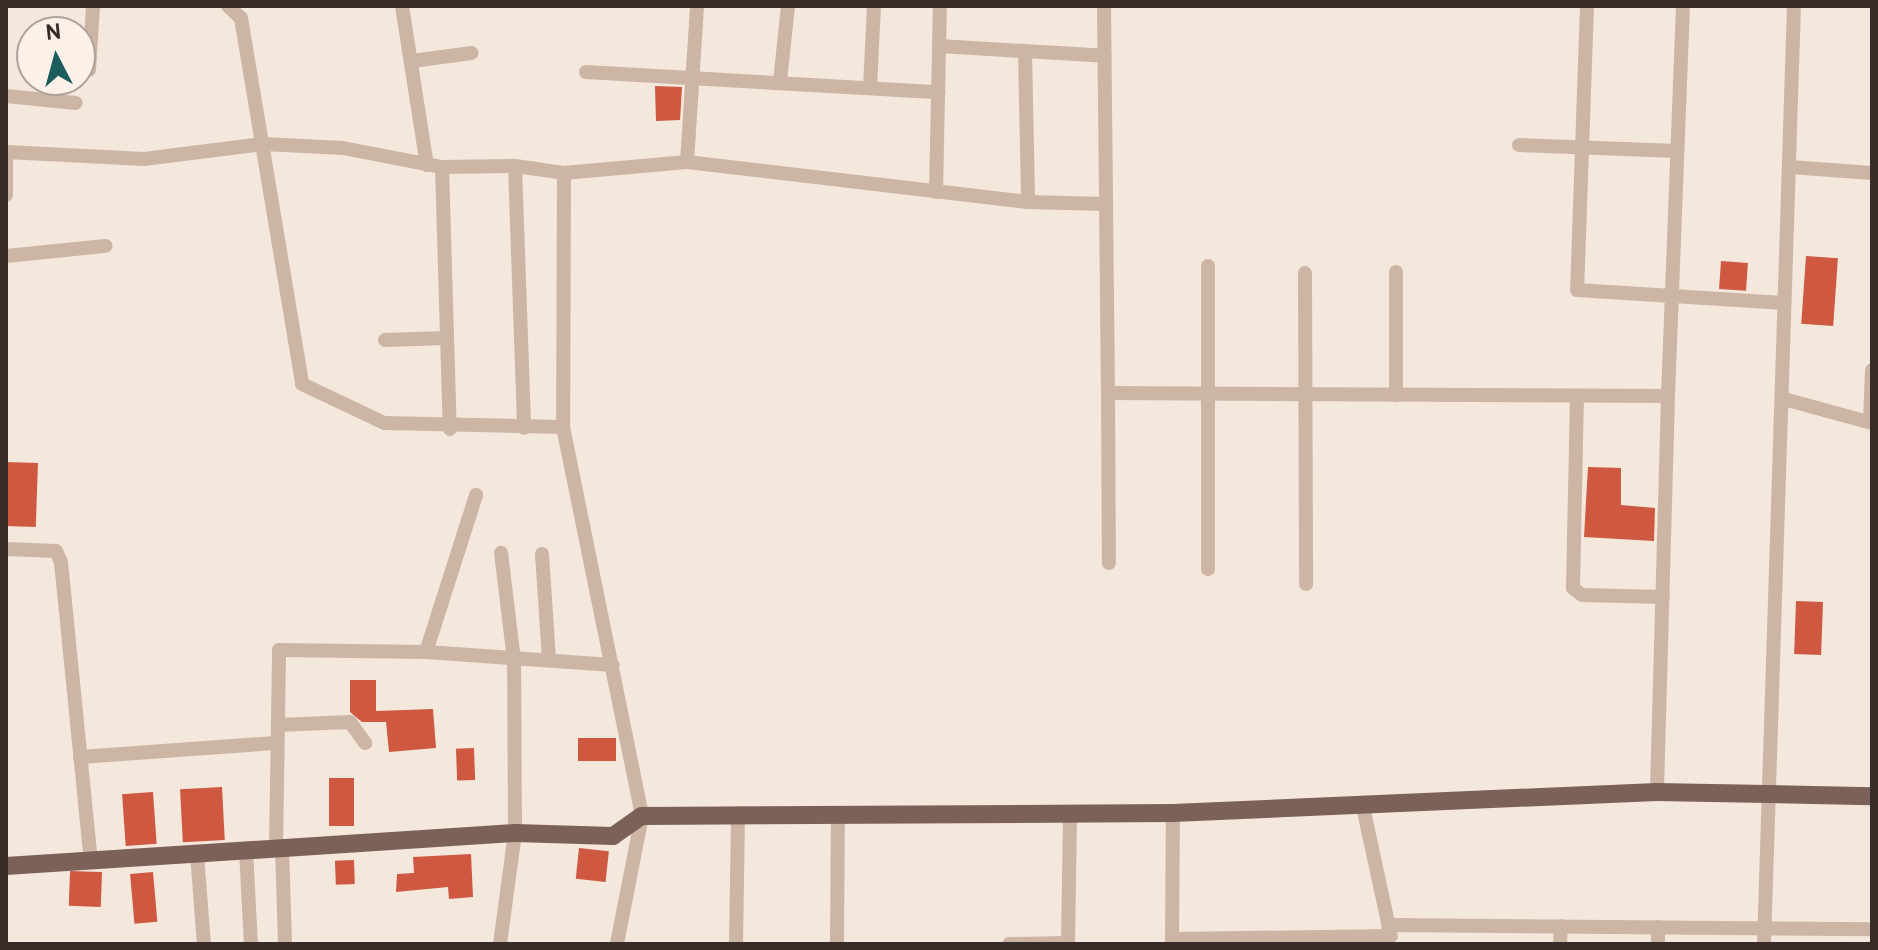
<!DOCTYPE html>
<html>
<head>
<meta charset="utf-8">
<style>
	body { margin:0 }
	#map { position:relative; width:1878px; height:950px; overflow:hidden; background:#f4e7dc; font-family:Overpass,sans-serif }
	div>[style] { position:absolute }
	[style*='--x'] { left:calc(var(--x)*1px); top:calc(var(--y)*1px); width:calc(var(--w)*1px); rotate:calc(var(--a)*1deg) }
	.building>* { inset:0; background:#ce5840; transform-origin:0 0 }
	.minor>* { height:14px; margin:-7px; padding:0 7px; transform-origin:7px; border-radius:7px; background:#cdb5a6 }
	.major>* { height:18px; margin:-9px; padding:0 9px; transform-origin:9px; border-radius:9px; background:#7b6158 }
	span { translate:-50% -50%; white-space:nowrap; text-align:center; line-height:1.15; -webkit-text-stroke:6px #fbf1e8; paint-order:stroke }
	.frame { position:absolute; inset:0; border:8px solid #382c28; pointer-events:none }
	.north { position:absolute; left:16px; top:16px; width:80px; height:80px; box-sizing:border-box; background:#fbf1e8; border:2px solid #ada29b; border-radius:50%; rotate:354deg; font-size:22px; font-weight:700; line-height:32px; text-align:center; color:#382c28 }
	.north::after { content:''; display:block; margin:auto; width:28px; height:36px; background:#1a5d5c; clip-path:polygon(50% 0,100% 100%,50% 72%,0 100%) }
</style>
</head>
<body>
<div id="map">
	<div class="building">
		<div style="clip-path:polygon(655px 86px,682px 87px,680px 120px,656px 121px)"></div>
		<div style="left:1806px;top:256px;width:32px;height:68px;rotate:4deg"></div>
		<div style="left:1721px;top:261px;width:27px;height:28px;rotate:4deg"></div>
		<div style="left:6px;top:462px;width:32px;height:64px;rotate:2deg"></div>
		<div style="clip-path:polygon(1588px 467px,1621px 468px,1621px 505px,1655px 508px,1654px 541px,1584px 537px)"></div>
		<div style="left:1796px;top:601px;width:27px;height:53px;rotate:2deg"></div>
		<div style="clip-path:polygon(350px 680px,376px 680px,376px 711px,433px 709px,436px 748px,389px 752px,386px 722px,362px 722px,350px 712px)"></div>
		<div style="left:578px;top:738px;width:38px;height:23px"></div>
		<div style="left:474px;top:748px;width:32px;height:18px;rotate:88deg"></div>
		<div style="left:329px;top:778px;width:25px;height:48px"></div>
		<div style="left:222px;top:787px;width:53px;height:42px;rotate:87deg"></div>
		<div style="left:153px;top:792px;width:52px;height:31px;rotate:86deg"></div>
		<div style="left:579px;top:848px;width:30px;height:31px;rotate:6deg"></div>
		<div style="clip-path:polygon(471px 854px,473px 897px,449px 899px,448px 887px,396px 892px,397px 874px,414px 873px,413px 857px)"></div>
		<div style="left:354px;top:860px;width:24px;height:19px;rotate:88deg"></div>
		<div style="left:102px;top:872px;width:35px;height:32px;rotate:92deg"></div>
		<div style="left:153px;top:872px;width:50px;height:23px;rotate:85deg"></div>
	</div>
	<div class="minor">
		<div style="--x:228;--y:6;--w:18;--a:43"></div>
		<div style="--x:241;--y:18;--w:371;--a:80.5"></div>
		<div style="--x:302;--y:384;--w:91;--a:25.4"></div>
		<div style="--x:384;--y:423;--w:179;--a:1.3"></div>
		<div style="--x:402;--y:6;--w:161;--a:81.1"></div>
		<div style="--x:1104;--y:6;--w:198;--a:89.4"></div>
		<div style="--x:1587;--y:6;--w:284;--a:92"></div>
		<div style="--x:1577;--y:290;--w:208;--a:3.6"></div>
		<div style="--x:939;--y:46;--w:166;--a:3.4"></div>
		<div style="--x:1025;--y:53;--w:149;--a:88.8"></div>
		<div style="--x:412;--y:61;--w:60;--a:-7.7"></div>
		<div style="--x:89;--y:70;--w:64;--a:-86.4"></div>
		<div style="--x:586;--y:72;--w:353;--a:3.3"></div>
		<div style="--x:780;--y:81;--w:75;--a:-83.9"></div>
		<div style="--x:870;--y:87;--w:81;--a:-87.2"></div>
		<div style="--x:6;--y:96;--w:70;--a:5.7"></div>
		<div style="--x:1519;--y:145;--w:158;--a:2.2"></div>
		<div style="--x:687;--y:162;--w:156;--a:-86.3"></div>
		<div style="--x:515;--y:166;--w:262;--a:88"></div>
		<div style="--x:442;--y:167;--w:262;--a:88.3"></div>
		<div style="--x:1790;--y:167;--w:82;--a:4.2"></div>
		<div style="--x:564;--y:173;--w:254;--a:90.2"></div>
		<div style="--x:563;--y:427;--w:397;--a:78.5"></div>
		<div style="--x:642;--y:816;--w:130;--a:101.1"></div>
		<div style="--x:936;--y:192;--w:186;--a:-88.8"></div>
		<div style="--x:6;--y:195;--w:43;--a:-90"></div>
		<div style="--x:6;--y:152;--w:138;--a:2.9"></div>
		<div style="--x:144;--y:159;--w:120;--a:-7.2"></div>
		<div style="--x:263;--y:144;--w:80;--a:2.9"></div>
		<div style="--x:343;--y:148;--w:101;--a:10.9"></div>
		<div style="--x:442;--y:167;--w:73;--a:-0.8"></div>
		<div style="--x:515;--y:166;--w:49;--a:8.1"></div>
		<div style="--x:564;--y:173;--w:123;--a:-5.1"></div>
		<div style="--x:687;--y:162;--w:343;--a:6.7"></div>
		<div style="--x:1028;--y:202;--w:78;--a:1.5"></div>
		<div style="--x:1106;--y:204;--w:189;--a:89.4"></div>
		<div style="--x:1108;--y:393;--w:560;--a:0.31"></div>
		<div style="--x:1668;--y:396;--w:396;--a:91.6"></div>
		<div style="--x:6;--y:256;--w:100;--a:-5.8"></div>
		<div style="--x:1208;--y:266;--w:303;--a:90"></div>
		<div style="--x:1396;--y:272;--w:123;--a:90"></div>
		<div style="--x:1305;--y:273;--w:311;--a:89.8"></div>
		<div style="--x:385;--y:340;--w:62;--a:-1.8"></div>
		<div style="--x:1108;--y:393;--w:170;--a:89.7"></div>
		<div style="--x:1577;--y:396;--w:192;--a:91.2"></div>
		<div style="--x:1573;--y:588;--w:11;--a:38"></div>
		<div style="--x:1582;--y:595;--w:81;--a:1.4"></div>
		<div style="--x:1668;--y:396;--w:390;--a:-87.8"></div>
		<div style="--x:1784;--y:399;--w:91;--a:15.3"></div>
		<div style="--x:1870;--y:422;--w:52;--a:-87.8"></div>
		<div style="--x:6;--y:549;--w:50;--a:2.3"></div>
		<div style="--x:56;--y:551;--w:12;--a:66"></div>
		<div style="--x:61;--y:562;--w:301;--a:84.3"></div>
		<div style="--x:542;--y:554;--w:106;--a:86.2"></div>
		<div style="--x:426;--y:652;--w:165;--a:-72.3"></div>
		<div style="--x:278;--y:725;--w:72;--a:-2.4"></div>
		<div style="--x:350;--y:722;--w:26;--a:54"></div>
		<div style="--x:80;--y:757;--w:196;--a:-4.1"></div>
		<div style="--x:1363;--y:807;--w:128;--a:77.8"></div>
		<div style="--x:276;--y:848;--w:198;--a:-89.1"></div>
		<div style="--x:279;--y:650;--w:147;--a:0.8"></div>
		<div style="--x:426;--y:652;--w:187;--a:4"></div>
		<div style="--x:282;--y:848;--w:96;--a:88.2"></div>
		<div style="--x:246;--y:850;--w:94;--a:87"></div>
		<div style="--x:197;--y:854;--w:90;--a:85.6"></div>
		<div style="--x:1388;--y:925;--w:484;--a:0.5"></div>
		<div style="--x:1172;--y:939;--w:219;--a:-0.8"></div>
		<div style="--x:500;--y:944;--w:112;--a:-82.3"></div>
		<div style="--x:515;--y:833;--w:173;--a:-90.3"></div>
		<div style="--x:514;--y:660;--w:108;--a:-96.9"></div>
		<div style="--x:736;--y:944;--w:131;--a:-89.1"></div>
		<div style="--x:837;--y:944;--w:131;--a:-89.6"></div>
		<div style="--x:1009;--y:944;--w:59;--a:-1"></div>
		<div style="--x:1068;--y:944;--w:129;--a:-89.1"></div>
		<div style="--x:1172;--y:944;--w:131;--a:-89.6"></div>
		<div style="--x:1560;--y:944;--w:18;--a:-87"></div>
		<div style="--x:1658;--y:944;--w:17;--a:-90"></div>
		<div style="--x:1764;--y:944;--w:938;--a:-88.17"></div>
	</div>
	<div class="major">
		<div style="--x:6;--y:866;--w:510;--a:-3.71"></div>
		<div style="--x:515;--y:833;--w:98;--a:1.8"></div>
		<div style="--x:613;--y:836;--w:35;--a:-35"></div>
		<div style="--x:642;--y:816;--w:531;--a:-0.32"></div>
		<div style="--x:1173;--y:813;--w:484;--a:-2.5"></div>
		<div style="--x:1657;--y:792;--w:215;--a:1.1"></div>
	</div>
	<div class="frame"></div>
	<div class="north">N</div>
</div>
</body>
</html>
